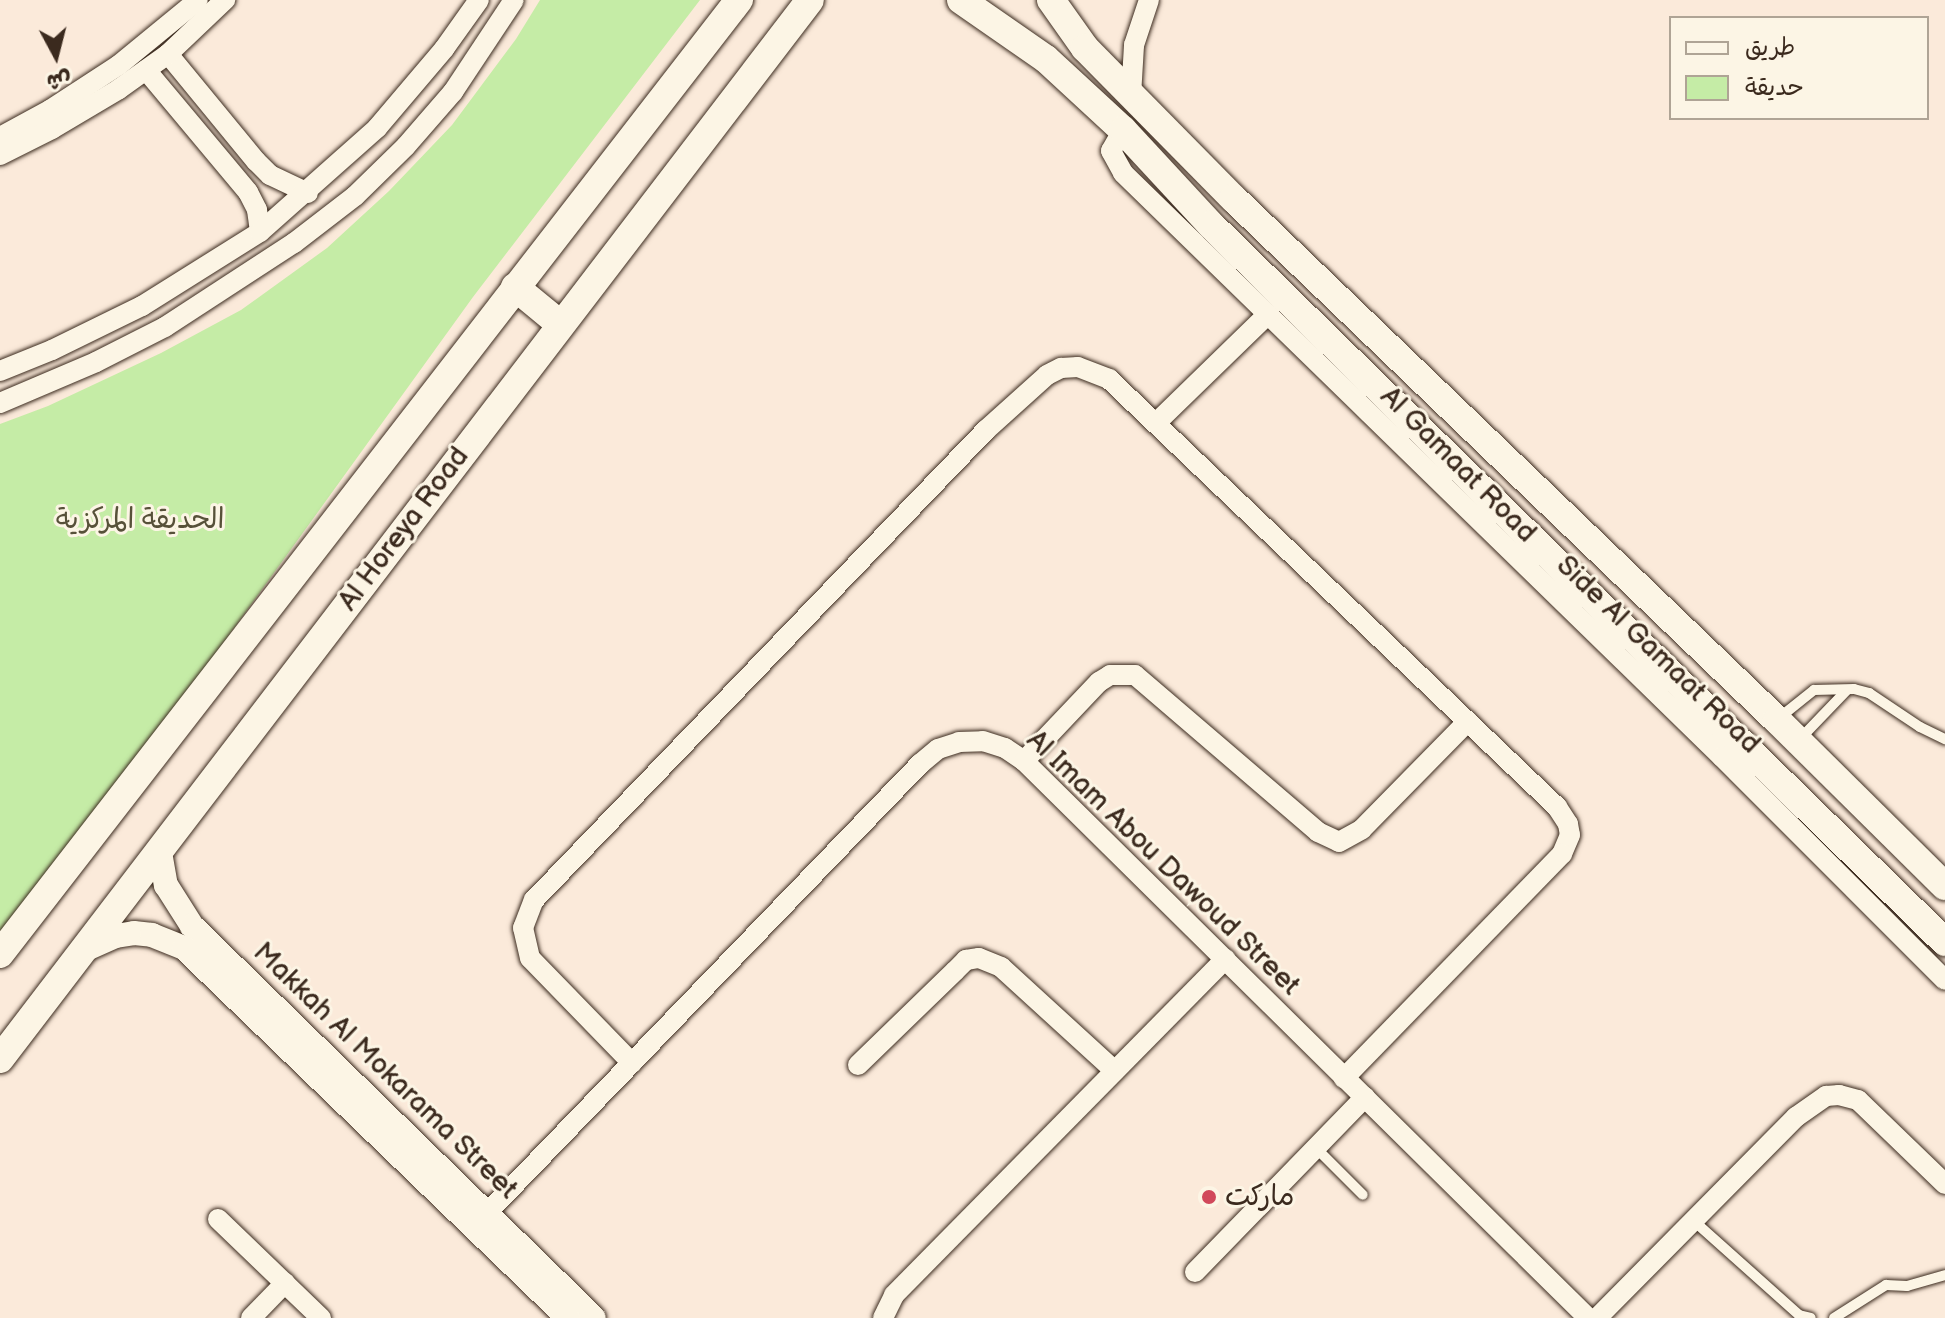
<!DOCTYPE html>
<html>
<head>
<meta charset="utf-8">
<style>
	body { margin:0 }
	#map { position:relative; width:1945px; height:1318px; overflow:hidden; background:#fbeada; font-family:"Balsamiq Sans","Playpen Sans Arabic",sans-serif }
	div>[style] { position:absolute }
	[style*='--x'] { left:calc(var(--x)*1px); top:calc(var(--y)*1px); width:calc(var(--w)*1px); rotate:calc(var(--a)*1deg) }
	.green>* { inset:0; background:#c5eca6 }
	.roads { filter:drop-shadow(0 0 2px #3b2a1e) drop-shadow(0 0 2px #3b2a1e) }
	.service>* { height:10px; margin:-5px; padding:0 5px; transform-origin:5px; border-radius:5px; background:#fcf5e5 }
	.minor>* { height:20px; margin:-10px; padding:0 10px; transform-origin:10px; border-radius:10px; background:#fcf5e5 }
	.tertiary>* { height:24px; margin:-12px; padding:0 12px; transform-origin:12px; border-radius:12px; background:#fcf5e5 }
	.secondary>* { height:28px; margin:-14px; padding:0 14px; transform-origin:14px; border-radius:14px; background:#fcf5e5 }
	.dots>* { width:22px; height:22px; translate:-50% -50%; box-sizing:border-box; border:4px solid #fcf5e5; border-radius:50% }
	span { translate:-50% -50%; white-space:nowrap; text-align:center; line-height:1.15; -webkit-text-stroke:6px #fcf5e5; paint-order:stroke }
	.street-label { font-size:28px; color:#3b2a1e }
	.park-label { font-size:28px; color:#575139 }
	.poi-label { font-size:28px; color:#3b2a1e }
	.left { translate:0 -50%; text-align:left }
	.legend { position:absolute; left:1669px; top:16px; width:260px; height:104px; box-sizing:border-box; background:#fcf5e5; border:2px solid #afa495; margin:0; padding:10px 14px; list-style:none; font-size:24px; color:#3b2a1e }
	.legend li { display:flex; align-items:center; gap:16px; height:40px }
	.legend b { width:40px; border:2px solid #afa495 }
	.north { position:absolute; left:16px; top:16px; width:80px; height:80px; -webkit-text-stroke:6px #fcf5e5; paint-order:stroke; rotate:173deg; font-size:22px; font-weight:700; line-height:32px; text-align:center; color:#3b2a1e }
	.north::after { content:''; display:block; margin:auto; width:28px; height:36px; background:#3b2a1e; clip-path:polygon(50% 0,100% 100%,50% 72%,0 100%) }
</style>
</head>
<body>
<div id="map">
	<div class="green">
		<div style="clip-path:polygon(540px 0,700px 0,473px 297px,108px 803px,0 944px,0 424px,48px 406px,161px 353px,241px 310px,327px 248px,389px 191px,452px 125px,516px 39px)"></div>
	</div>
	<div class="roads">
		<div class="service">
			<div style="--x:1779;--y:718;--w:45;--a:-38.7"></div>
			<div style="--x:1814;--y:690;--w:40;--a:-1.4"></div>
			<div style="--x:1854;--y:689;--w:16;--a:15"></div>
			<div style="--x:1869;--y:693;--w:61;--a:33.7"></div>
			<div style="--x:1920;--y:727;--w:28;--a:26"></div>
			<div style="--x:1799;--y:740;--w:69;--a:-46.2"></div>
			<div style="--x:1316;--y:1148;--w:66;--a:45"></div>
			<div style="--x:1695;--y:1222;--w:140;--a:41.8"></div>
			<div style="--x:1799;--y:1315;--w:12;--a:14"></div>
			<div style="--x:1834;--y:1318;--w:62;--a:-32.4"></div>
			<div style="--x:1886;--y:1285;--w:21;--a:3"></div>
			<div style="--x:1907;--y:1286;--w:40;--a:-16"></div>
		</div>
		<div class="minor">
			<div style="--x:168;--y:54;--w:139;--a:50.6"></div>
			<div style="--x:256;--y:161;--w:20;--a:45"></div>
			<div style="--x:270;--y:175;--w:42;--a:25.3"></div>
			<div style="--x:146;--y:70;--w:159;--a:50.1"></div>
			<div style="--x:248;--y:192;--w:20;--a:63"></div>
			<div style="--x:257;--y:210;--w:22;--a:82"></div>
			<div style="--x:1131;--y:96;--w:51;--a:-86.6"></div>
			<div style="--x:1134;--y:45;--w:47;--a:-71.6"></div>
			<div style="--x:1123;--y:130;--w:24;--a:120"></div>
			<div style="--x:1111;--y:151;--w:25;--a:61"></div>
			<div style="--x:1123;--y:173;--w:837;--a:44.27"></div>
			<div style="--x:1722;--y:757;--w:315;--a:45"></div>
			<div style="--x:0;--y:137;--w:57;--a:-28.4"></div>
			<div style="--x:50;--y:110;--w:82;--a:-33.1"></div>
			<div style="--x:119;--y:65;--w:102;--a:-39.4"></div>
			<div style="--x:0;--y:155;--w:58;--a:-26.6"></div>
			<div style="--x:52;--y:129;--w:78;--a:-30.8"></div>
			<div style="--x:119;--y:89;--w:60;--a:-35.5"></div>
			<div style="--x:168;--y:54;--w:79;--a:-43.5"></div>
			<div style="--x:0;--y:371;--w:56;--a:-22"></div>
			<div style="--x:52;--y:350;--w:100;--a:-26.1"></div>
			<div style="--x:142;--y:306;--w:139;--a:-32.1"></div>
			<div style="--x:260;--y:232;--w:157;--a:-41.6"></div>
			<div style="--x:377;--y:128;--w:104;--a:-49.7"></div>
			<div style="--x:444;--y:49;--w:60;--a:-54.5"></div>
			<div style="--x:0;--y:403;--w:104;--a:-23.1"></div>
			<div style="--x:96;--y:362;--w:77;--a:-26.9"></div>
			<div style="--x:165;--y:327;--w:154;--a:-33.1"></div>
			<div style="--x:294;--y:243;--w:77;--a:-37.6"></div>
			<div style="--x:355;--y:196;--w:71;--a:-44.4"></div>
			<div style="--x:406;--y:146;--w:72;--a:-49"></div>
			<div style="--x:453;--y:92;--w:110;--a:-56.5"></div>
			<div style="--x:1156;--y:423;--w:156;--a:-44.2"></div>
			<div style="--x:1024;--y:761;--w:109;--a:-46.5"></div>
			<div style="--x:1099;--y:682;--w:13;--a:-32"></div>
			<div style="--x:1110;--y:675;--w:25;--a:0"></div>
			<div style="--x:1135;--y:675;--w:241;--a:40.6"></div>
			<div style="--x:1318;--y:832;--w:23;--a:25"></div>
			<div style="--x:1339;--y:842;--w:26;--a:-29"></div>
			<div style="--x:1362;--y:829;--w:151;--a:-45.5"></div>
			<div style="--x:632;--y:1063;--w:146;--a:-134.2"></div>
			<div style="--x:530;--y:958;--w:31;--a:-103"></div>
			<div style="--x:523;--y:928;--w:30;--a:-69"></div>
			<div style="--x:534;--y:900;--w:652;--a:-46.12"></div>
			<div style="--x:986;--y:430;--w:82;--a:-42"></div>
			<div style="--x:1047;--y:375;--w:16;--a:-27"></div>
			<div style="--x:1061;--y:368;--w:17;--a:-3"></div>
			<div style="--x:1078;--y:367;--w:33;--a:21"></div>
			<div style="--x:1109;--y:379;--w:620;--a:43.69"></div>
			<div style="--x:1557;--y:807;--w:20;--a:57"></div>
			<div style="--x:1568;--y:824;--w:11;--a:80"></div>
			<div style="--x:1570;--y:835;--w:21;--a:113"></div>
			<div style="--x:1562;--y:854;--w:313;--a:134.2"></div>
			<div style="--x:858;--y:1065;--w:135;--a:-44.1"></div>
			<div style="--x:955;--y:971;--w:16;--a:-45"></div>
			<div style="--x:966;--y:960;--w:13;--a:-9"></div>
			<div style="--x:979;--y:958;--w:24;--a:22"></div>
			<div style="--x:1001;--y:967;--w:154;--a:42.4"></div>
			<div style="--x:487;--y:1213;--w:624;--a:-46.04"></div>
			<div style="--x:920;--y:764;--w:23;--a:-40"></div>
			<div style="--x:938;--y:749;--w:22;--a:-18"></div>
			<div style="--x:959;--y:742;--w:24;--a:-2"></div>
			<div style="--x:983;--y:741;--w:23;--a:18"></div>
			<div style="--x:1005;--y:748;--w:23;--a:34"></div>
			<div style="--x:1024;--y:761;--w:793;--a:44.64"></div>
			<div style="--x:218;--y:1219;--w:143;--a:43.9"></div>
			<div style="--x:1195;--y:1272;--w:244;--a:-45.8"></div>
			<div style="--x:251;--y:1318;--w:49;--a:-45.8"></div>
			<div style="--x:883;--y:1318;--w:25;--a:-64"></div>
			<div style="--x:894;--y:1295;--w:472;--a:-45.4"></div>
			<div style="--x:1597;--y:1318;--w:283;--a:-45.3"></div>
			<div style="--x:1796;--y:1117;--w:37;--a:-35"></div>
			<div style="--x:1826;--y:1096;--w:13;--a:-4"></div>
			<div style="--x:1839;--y:1095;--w:20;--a:15"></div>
			<div style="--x:1858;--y:1100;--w:121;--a:44"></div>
		</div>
		<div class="tertiary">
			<div style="--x:160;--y:852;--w:34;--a:80"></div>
			<div style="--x:166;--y:885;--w:49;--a:57.6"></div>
			<div style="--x:192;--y:926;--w:561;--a:44.28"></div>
			<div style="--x:84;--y:950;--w:35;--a:-24"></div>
			<div style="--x:116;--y:936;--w:18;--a:-9"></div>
			<div style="--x:134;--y:933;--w:18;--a:6"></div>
			<div style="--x:152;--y:935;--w:35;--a:22"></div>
			<div style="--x:184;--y:948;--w:533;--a:43.94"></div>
		</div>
		<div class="secondary">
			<div style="--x:961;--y:0;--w:103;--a:34.8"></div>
			<div style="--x:1046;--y:59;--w:105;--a:42.7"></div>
			<div style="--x:1123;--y:130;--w:129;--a:47.2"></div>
			<div style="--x:1211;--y:225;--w:1026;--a:44.33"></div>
			<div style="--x:1051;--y:0;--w:59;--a:54.7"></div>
			<div style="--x:1085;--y:48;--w:211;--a:45.4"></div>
			<div style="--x:1233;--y:198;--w:754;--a:43.82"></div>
			<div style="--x:1777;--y:720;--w:236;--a:44.7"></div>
			<div style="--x:515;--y:287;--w:58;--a:39.4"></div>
			<div style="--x:0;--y:954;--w:1207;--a:-52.24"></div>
			<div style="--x:0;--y:1059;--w:1333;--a:-52.59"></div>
		</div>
	</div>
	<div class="dots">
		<div style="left:1209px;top:1197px;background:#d1495b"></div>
	</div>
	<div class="street-label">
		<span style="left:1458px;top:465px;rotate:45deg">Al Gamaat Road</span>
		<span style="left:404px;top:529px;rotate:-53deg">Al Horeya Road</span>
		<span style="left:1658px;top:655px;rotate:44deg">Side Al Gamaat Road</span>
		<span style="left:1163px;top:863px;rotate:44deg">Al Imam Abou Dawoud Street</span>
		<span style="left:385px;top:1071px;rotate:44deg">Makkah Al Mokarama Street</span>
	</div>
	<div class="park-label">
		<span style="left:140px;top:520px">الحديقة المركزية</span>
	</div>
	<div class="poi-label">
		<span class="left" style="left:1225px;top:1197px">ماركت</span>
	</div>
	<ul class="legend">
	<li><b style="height:10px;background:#fcf5e5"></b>طريق</li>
	<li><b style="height:22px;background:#c5eca6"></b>حديقة</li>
	</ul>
	<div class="north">ش</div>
</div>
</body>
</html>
